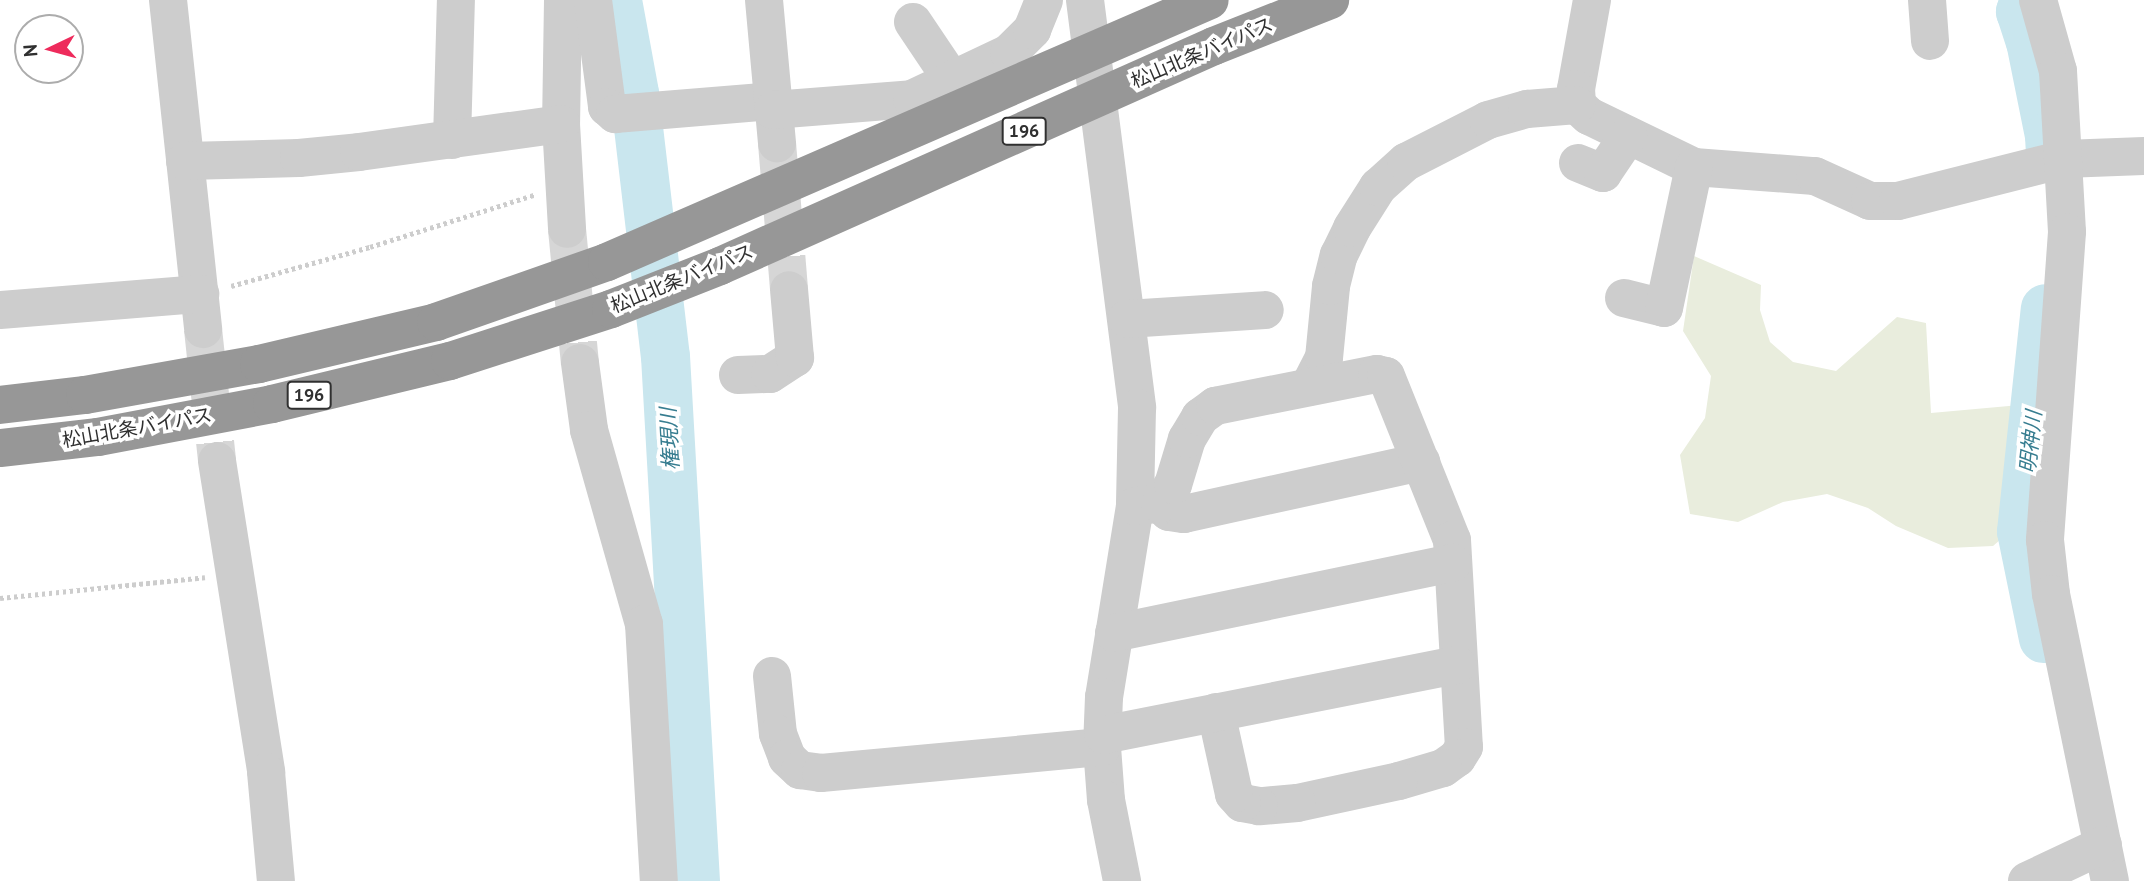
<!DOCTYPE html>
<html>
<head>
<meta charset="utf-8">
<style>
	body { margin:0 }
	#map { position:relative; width:2144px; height:881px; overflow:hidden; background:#fff; font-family:"PT Sans","Noto Sans JP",sans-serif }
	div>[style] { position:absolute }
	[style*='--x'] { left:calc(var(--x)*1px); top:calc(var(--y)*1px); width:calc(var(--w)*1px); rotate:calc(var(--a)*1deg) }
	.green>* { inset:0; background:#e9eddd }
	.river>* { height:49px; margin:-24.5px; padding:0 24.5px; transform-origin:24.5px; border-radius:24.5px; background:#c9e6ee }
	.minor-tunnel>* { height:38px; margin-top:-19px; transform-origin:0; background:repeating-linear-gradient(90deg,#d6d6d6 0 38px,transparent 0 57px) }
	.path>* { height:4.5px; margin-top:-2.25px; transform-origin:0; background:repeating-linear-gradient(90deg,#cdcdcd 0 3.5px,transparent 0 7px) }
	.minor>* { height:38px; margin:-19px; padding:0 19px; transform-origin:19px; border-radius:19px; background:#cdcdcd }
	.highway>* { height:38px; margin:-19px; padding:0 19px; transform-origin:19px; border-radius:19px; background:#979797 }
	span { translate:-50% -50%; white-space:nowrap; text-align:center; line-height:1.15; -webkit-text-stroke:7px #fff; paint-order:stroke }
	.shield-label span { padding:2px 5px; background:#fff; border:2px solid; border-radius:5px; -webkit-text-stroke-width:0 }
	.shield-label { font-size:18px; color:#303030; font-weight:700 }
	.street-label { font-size:19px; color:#303030 }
	.water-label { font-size:21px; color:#377d90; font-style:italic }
	.north { position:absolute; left:14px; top:14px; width:70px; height:70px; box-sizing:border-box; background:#fff; border:2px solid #acacac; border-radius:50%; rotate:265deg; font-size:19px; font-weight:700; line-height:28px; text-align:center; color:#303030 }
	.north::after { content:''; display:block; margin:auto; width:24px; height:32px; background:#ee2b5c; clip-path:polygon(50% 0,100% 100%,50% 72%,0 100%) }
</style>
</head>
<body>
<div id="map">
	<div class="green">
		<div style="clip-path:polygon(1694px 256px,1761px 285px,1760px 310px,1770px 342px,1793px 362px,1836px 371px,1897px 317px,1926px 323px,1931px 413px,2020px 405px,2007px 534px,1993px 546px,1948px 548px,1896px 526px,1868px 508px,1827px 494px,1783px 502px,1738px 522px,1690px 514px,1680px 455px,1705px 418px,1711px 376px,1683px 331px)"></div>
	</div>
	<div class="river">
		<div style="--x:617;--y:0;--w:95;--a:79.6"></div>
		<div style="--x:634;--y:93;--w:265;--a:83.3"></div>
		<div style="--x:665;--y:356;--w:526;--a:86.73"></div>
		<div style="--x:2024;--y:0;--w:12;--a:110"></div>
		<div style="--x:2020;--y:11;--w:32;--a:72"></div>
		<div style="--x:2030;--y:41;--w:96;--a:78.6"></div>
		<div style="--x:2049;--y:135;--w:20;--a:87"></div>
		<div style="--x:2043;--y:638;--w:109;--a:-101.6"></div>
		<div style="--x:2021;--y:531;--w:224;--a:-83.9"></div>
	</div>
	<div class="minor-tunnel">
		<div style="--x:777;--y:143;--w:147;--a:85.3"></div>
		<div style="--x:567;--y:229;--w:135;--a:84.5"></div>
		<div style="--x:203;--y:329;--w:133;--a:83.9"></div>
	</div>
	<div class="path">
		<div style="--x:231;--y:286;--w:144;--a:-15.7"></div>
		<div style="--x:370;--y:247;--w:172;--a:-17.6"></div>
		<div style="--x:0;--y:598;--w:206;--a:-5.8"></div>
	</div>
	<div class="minor">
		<div style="--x:168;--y:0;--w:331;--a:83.9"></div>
		<div style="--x:563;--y:0;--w:124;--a:90.9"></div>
		<div style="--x:561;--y:124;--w:105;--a:86.7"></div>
		<div style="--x:593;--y:0;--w:108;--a:82.5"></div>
		<div style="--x:607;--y:107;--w:11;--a:41"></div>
		<div style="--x:615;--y:114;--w:158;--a:-4.7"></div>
		<div style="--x:764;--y:0;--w:144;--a:84.8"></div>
		<div style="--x:1085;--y:0;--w:411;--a:82.7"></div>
		<div style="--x:1137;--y:408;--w:98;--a:91.2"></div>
		<div style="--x:1135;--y:506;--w:193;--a:99.2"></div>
		<div style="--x:1104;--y:697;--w:50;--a:92.3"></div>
		<div style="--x:1102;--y:747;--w:53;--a:85.7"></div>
		<div style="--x:1106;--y:800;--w:83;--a:78.8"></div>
		<div style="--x:1592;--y:0;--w:90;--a:100.2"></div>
		<div style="--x:1576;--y:89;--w:16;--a:86"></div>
		<div style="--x:1577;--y:105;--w:16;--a:43"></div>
		<div style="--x:1589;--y:116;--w:117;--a:25.9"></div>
		<div style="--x:1694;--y:167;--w:121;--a:4.3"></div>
		<div style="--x:1815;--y:176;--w:60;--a:24.4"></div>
		<div style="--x:1870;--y:201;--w:28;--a:0"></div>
		<div style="--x:1898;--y:201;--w:171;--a:-14.2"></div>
		<div style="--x:2064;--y:159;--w:80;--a:-2.1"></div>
		<div style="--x:1927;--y:0;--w:41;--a:85.8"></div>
		<div style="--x:2038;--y:0;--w:74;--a:74.3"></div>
		<div style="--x:2058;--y:71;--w:161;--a:86.8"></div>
		<div style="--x:2067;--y:232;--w:309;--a:94.1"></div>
		<div style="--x:2045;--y:540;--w:54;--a:83.7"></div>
		<div style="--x:2051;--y:594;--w:293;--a:78.4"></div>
		<div style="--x:913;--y:22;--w:70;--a:56.1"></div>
		<div style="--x:773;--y:110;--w:139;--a:-4.5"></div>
		<div style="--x:912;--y:99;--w:107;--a:-25.4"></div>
		<div style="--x:1009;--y:53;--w:33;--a:-45"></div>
		<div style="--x:1032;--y:30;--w:32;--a:-68"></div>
		<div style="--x:452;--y:140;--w:140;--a:-88.4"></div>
		<div style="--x:185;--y:161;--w:114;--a:-1.5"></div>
		<div style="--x:299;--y:158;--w:60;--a:-5.7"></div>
		<div style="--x:359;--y:152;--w:204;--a:-7.9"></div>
		<div style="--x:1578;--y:163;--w:27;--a:22"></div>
		<div style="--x:1603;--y:173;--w:45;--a:-56"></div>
		<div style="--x:1624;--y:298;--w:41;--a:14"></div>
		<div style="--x:1664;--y:308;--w:144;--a:-78"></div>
		<div style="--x:0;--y:310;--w:201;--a:-4.6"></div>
		<div style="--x:1127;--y:319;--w:138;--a:-3.7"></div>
		<div style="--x:580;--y:363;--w:68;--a:82.3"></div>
		<div style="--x:589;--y:430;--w:202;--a:74.2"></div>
		<div style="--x:644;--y:624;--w:257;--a:86.7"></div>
		<div style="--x:738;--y:375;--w:32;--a:-2"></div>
		<div style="--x:770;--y:374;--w:30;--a:-33"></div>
		<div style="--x:795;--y:358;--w:68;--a:-95"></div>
		<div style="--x:1309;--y:387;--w:33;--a:-63"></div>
		<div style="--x:1324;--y:358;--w:72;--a:-84.4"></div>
		<div style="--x:1331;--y:286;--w:32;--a:-76"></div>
		<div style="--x:1339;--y:255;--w:30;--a:-64"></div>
		<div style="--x:1352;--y:228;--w:49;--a:-57.6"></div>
		<div style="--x:1378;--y:187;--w:38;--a:-42"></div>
		<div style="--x:1406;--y:162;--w:92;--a:-27.1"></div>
		<div style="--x:1488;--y:120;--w:41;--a:-15.8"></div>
		<div style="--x:1527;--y:109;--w:50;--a:-4.6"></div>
		<div style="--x:217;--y:461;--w:315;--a:81"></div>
		<div style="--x:266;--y:772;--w:109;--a:84.8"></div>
		<div style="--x:1160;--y:504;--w:12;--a:42"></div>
		<div style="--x:1169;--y:512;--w:15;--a:8"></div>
		<div style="--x:1184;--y:514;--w:243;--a:-12.4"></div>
		<div style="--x:1135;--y:506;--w:25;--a:-5"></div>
		<div style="--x:1160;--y:504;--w:23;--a:-56"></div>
		<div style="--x:1173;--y:485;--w:48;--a:-73.1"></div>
		<div style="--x:1187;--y:439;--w:26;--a:-59"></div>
		<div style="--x:1200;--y:417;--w:19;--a:-36"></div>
		<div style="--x:1215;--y:406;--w:165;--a:-11.2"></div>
		<div style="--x:1377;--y:374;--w:9;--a:13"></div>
		<div style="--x:1386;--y:376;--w:177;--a:68.1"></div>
		<div style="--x:1452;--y:540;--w:207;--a:86.7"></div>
		<div style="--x:1464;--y:747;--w:13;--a:122"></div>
		<div style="--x:1457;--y:758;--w:17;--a:144"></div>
		<div style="--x:1443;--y:768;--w:46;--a:163.5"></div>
		<div style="--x:1399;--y:781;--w:104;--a:167.8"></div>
		<div style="--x:1297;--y:803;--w:38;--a:175"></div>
		<div style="--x:1259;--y:806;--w:17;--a:-170"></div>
		<div style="--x:1242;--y:803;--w:12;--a:-132"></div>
		<div style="--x:1234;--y:794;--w:84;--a:-102.4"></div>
		<div style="--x:1114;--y:633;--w:346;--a:-11.7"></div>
		<div style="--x:772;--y:676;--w:58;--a:84.1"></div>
		<div style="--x:778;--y:734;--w:26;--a:69"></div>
		<div style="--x:787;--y:758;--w:18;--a:43"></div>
		<div style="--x:800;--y:770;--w:21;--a:8"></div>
		<div style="--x:821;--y:773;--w:282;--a:-5.3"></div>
		<div style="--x:1103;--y:735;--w:361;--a:-11.2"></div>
		<div style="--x:2027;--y:881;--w:84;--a:-25.3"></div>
	</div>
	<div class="highway">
		<div style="--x:0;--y:405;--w:86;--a:-6.7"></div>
		<div style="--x:85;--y:395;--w:177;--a:-10.1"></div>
		<div style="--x:259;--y:364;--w:182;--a:-13.3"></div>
		<div style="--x:436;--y:322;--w:181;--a:-19.3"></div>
		<div style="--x:607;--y:262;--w:657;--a:-23.48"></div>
		<div style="--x:0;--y:448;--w:99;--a:-6.4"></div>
		<div style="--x:98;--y:437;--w:177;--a:-10.7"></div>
		<div style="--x:272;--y:404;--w:183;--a:-13.6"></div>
		<div style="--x:450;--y:361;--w:169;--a:-17.9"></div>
		<div style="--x:611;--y:309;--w:117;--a:-21.5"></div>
		<div style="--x:720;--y:266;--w:541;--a:-24.01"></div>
		<div style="--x:1214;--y:46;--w:125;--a:-21.6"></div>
	</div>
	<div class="shield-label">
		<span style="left:1024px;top:131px">196</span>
		<span style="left:309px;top:395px">196</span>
	</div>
	<div class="street-label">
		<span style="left:1202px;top:53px;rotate:-23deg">松山北条バイパス</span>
		<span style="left:682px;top:279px;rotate:-22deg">松山北条バイパス</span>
		<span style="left:137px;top:428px;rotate:-10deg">松山北条バイパス</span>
	</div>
	<div class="water-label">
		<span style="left:670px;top:439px;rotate:-93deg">権現川</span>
		<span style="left:2031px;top:442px;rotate:-84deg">明神川</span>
	</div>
	<div class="north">N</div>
</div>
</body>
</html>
